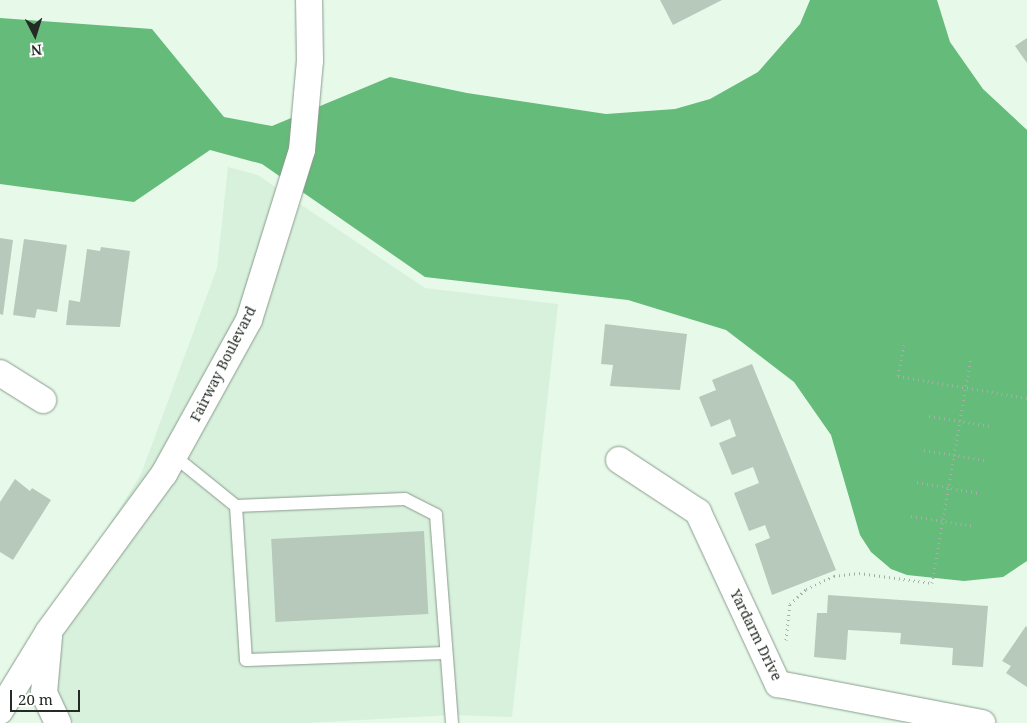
<!DOCTYPE html>
<html>
<head>
<meta charset="utf-8">
<style>
	body { margin:0 }
	#map { position:relative; width:1027px; height:723px; overflow:hidden; background:#e7faea; font-family:"Noto Serif",serif }
	div>[style] { position:absolute }
	[style*='--x'] { left:calc(var(--x)*1px); top:calc(var(--y)*1px); width:calc(var(--w)*1px); rotate:calc(var(--a)*1deg) }
	.built>* { inset:0; background:#d8f1dc }
	.water>* { inset:0; background:#65bb79 }
	.building>* { inset:0; background:#b7c9ba; transform-origin:0 0 }
	.path>* { height:3px; margin-top:-1.5px; transform-origin:0; background:repeating-linear-gradient(90deg,#a2b1a4 0 1px,transparent 0 5px) }
	.roads { filter:drop-shadow(0 0 1px #8a9b8d) drop-shadow(0 0 1px #8a9b8d) }
	.lane>* { height:12px; margin:-6px; padding:0 6px; transform-origin:6px; border-radius:6px; background:#fff }
	.street>* { height:26px; margin:-13px; padding:0 13px; transform-origin:13px; border-radius:13px; background:#fff }
	span { translate:-50% -50%; white-space:nowrap; text-align:center; line-height:1.15; -webkit-text-stroke:4.5px #fff; paint-order:stroke }
	.street-label { font-size:14px; color:#242b25 }
	.north { position:absolute; left:10px; top:10px; width:50px; height:50px; -webkit-text-stroke:4px #fff; paint-order:stroke; rotate:175deg; font-size:14px; font-weight:700; line-height:20px; text-align:center; color:#242b25 }
	.north::after { content:''; display:block; margin:auto; width:18px; height:22px; background:#242b25; clip-path:polygon(50% 0,100% 100%,50% 72%,0 100%) }
	.scale { position:absolute; left:10px; top:690px; width:70px; height:22px; box-sizing:border-box; border:2px solid #242b25; border-top:0; padding-left:6px; font-size:15px; line-height:18px; white-space:nowrap; color:#242b25; -webkit-text-stroke:4px #fff; paint-order:stroke }
</style>
</head>
<body>
<div id="map">
	<div class="built">
		<div style="clip-path:polygon(228px 167px,258px 175px,278px 189px,238px 314px,154px 466px,107px 529px,141px 474px,217px 268px)"></div>
		<div style="clip-path:polygon(300px 204px,425px 288px,558px 304px,512px 717px,452px 715px,308px 723px,73px 723px,56px 691px,61px 637px,260px 325px)"></div>
	</div>
	<div class="water">
		<div style="clip-path:polygon(810px 0,937px 0,950px 42px,983px 89px,1027px 130px,1027px 561px,1003px 577px,964px 581px,907px 575px,891px 569px,871px 552px,860px 535px,831px 435px,794px 382px,726px 330px,628px 300px,425px 277px,262px 164px,210px 150px,134px 202px,0 184px,0 18px,152px 29px,224px 117px,272px 126px,390px 77px,467px 93px,606px 114px,675px 109px,710px 99px,758px 72px,800px 24px)"></div>
	</div>
	<div class="building">
		<div style="clip-path:polygon(660px 0,722px 0,673px 25px)"></div>
		<div style="clip-path:polygon(1027px 38px,1027px 63px,1015px 46px)"></div>
		<div style="clip-path:polygon(0 238px,13px 240px,3px 315px,0 314px)"></div>
		<div style="clip-path:polygon(24px 239px,67px 245px,57px 312px,37px 309px,35px 318px,13px 315px)"></div>
		<div style="clip-path:polygon(101px 247px,130px 251px,120px 327px,66px 325px,69px 300px,80px 302px,87px 249px,100px 251px)"></div>
		<div style="clip-path:polygon(605px 324px,687px 334px,680px 390px,610px 386px,613px 365px,601px 364px)"></div>
		<div style="clip-path:polygon(752px 364px,836px 570px,772px 595px,755px 544px,770px 538px,765px 525px,749px 531px,734px 493px,759px 483px,753px 467px,732px 475px,719px 443px,736px 436px,730px 419px,711px 427px,699px 397px,716px 390px,712px 380px)"></div>
		<div style="clip-path:polygon(15px 479px,30px 491px,32px 488px,51px 500px,13px 560px,0 552px,0 502px)"></div>
		<div style="left:424px;top:531px;width:83px;height:153px;rotate:87deg"></div>
		<div style="clip-path:polygon(828px 595px,988px 606px,983px 667px,952px 665px,953px 648px,900px 644px,901px 633px,848px 630px,846px 660px,814px 657px,817px 613px,827px 613px)"></div>
		<div style="clip-path:polygon(1026px 626px,1027px 627px,1027px 687px,1006px 673px,1011px 666px,1002px 661px)"></div>
	</div>
	<div class="path">
		<div style="--x:904;--y:345;--w:32;--a:101"></div>
		<div style="--x:898;--y:376;--w:131;--a:9.7"></div>
		<div style="--x:929;--y:416;--w:63;--a:9.2"></div>
		<div style="--x:924;--y:450;--w:62;--a:9.3"></div>
		<div style="--x:917;--y:482;--w:62;--a:10.2"></div>
		<div style="--x:911;--y:516;--w:64;--a:9"></div>
		<div style="--x:786;--y:640;--w:36;--a:-84"></div>
		<div style="--x:790;--y:604;--w:22;--a:-43"></div>
		<div style="--x:806;--y:589;--w:31;--a:-25"></div>
		<div style="--x:834;--y:576;--w:25;--a:-7"></div>
		<div style="--x:859;--y:573;--w:74;--a:7.8"></div>
		<div style="--x:932;--y:583;--w:229;--a:-80.2"></div>
	</div>
	<div class="roads">
		<div class="lane">
			<div style="--x:174;--y:456;--w:80;--a:38.9"></div>
			<div style="--x:236;--y:506;--w:169;--a:-2.4"></div>
			<div style="--x:405;--y:499;--w:35;--a:27"></div>
			<div style="--x:436;--y:515;--w:209;--a:85.6"></div>
			<div style="--x:236;--y:506;--w:154;--a:86.3"></div>
			<div style="--x:246;--y:660;--w:200;--a:-2"></div>
		</div>
		<div class="street">
			<div style="--x:0;--y:373;--w:51;--a:32.1"></div>
			<div style="--x:619;--y:460;--w:95;--a:33.4"></div>
			<div style="--x:698;--y:512;--w:190;--a:65.1"></div>
			<div style="--x:778;--y:684;--w:208;--a:10.8"></div>
			<div style="--x:49;--y:637;--w:56;--a:95.1"></div>
			<div style="--x:44;--y:693;--w:33;--a:65"></div>
			<div style="--x:0;--y:711;--w:94;--a:-58.5"></div>
			<div style="--x:49;--y:631;--w:195;--a:-53.8"></div>
			<div style="--x:164;--y:474;--w:176;--a:-61.1"></div>
			<div style="--x:249;--y:320;--w:178;--a:-72.7"></div>
			<div style="--x:302;--y:150;--w:89;--a:-84.9"></div>
			<div style="--x:310;--y:61;--w:61;--a:-90.9"></div>
		</div>
	</div>
	<div class="street-label">
		<span style="left:223px;top:364px;rotate:-63deg">Fairway Boulevard</span>
		<span style="left:756px;top:635px;rotate:64deg">Yardarm Drive</span>
	</div>
	<div class="north">N</div>
	<div class="scale">20 m</div>
</div>
</body>
</html>
